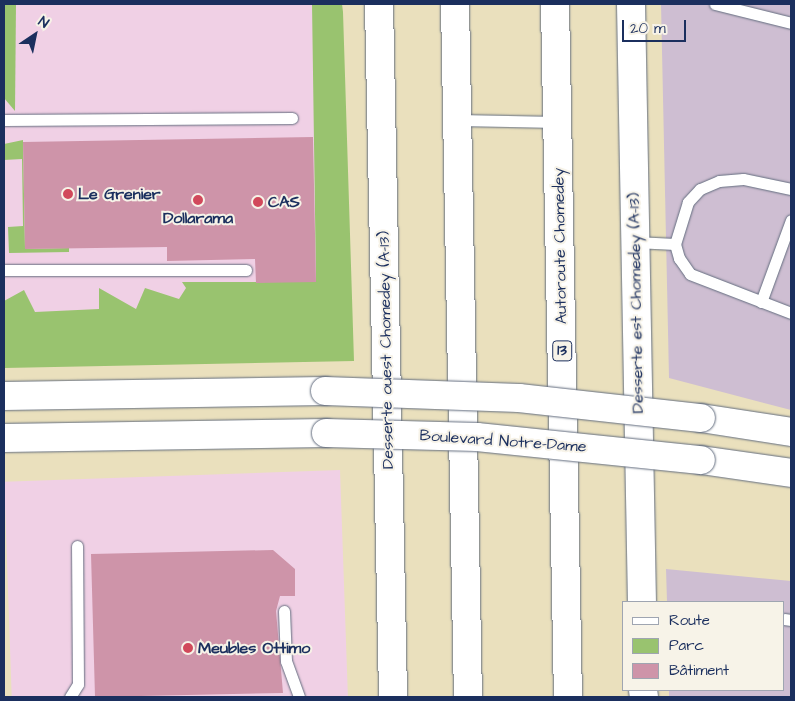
<!DOCTYPE html>
<html>
<head>
<meta charset="utf-8">
<style>
	body { margin:0 }
	#map { position:relative; width:795px; height:701px; overflow:hidden; background:#eae0bd; font-family:"Architects Daughter",sans-serif }
	div>[style] { position:absolute }
	[style*='--x'] { left:calc(var(--x)*1px); top:calc(var(--y)*1px); width:calc(var(--w)*1px); rotate:calc(var(--a)*1deg) }
	.built>* { inset:0; background:#f0d0e5; transform-origin:0 0 }
	.industrial>* { inset:0; background:#cebed2 }
	.green>* { inset:0; background:#99c36f }
	.building>* { inset:0; background:#ce94a9 }
	.roads { filter:drop-shadow(0 0 1px #636d7f) drop-shadow(0 0 1px #636d7f) }
	.service>* { height:11px; margin:-5.5px; padding:0 5.5px; transform-origin:5.5px; border-radius:5.5px; background:#fff }
	.tertiary>* { height:28px; margin:-14px; padding:0 14px; transform-origin:14px; border-radius:14px; background:#fff }
	.primary>* { height:28px; margin:-14px; padding:0 14px; transform-origin:14px; border-radius:14px; background:#fff }
	.motorway>* { height:28px; margin:-14px; padding:0 14px; transform-origin:14px; border-radius:14px; background:#fff }
	.bridges { filter:drop-shadow(0 0 1px #636d7f) drop-shadow(0 0 1px #636d7f) }
	.tertiary-bridge>* { height:28px; margin:-14px; padding:0 14px; transform-origin:14px; border-radius:14px; background:#fff }
	.dots>* { width:14px; height:14px; translate:-50% -50%; box-sizing:border-box; border:2px solid #f7f3e8; border-radius:50% }
	span { translate:-50% -50%; white-space:nowrap; text-align:center; line-height:1.15; -webkit-text-stroke:4px #f7f3e8; paint-order:stroke }
	.shield-label span { padding:1px 4px; background:#f7f3e8; border:1px solid; border-radius:4px; -webkit-text-stroke-width:0 }
	.shield-label { font-size:15px; color:#1b2f5e; font-weight:700 }
	.poi-label { font-size:16px; color:#1b2f5e; font-weight:700 }
	.left { translate:0 -50%; text-align:left }
	.street-label { font-size:16px; color:#1b2f5e }
	.frame { position:absolute; inset:0; border:5px solid #1b2f5e; pointer-events:none }
	.legend { position:absolute; left:622px; top:601px; width:162px; height:90px; box-sizing:border-box; background:#f7f3e8; border:1px solid #9fa5b1; margin:0; padding:6px 9px; list-style:none; font-size:15px; color:#1b2f5e }
	.legend li { display:flex; align-items:center; gap:10px; height:25px }
	.legend b { width:25px; border:1px solid #9fa5b1 }
	.north { position:absolute; left:10px; top:10px; width:50px; height:50px; -webkit-text-stroke:4px #f7f3e8; paint-order:stroke; rotate:34deg; font-size:14px; font-weight:700; line-height:20px; text-align:center; color:#1b2f5e }
	.north::after { content:''; display:block; margin:auto; width:18px; height:22px; background:#1b2f5e; clip-path:polygon(50% 0,100% 100%,50% 72%,0 100%) }
	.scale { position:absolute; left:622px; top:20px; width:64px; height:22px; box-sizing:border-box; border:2px solid #1b2f5e; border-top:0; padding-left:6px; font-size:15px; line-height:18px; white-space:nowrap; color:#1b2f5e; -webkit-text-stroke:4px #f7f3e8; paint-order:stroke }
</style>
</head>
<body>
<div id="map">
	<div class="built">
		<div style="left:4px;top:4px;width:328px;height:349px"></div>
		<div style="left:340px;top:470px;width:227px;height:336px;rotate:88deg"></div>
	</div>
	<div class="industrial">
		<div style="clip-path:polygon(661px 4px,791px 4px,791px 410px,669px 378px)"></div>
		<div style="clip-path:polygon(666px 569px,791px 581px,791px 697px,669px 697px,669px 690px,784px 690px,784px 602px,667px 602px)"></div>
	</div>
	<div class="green">
		<div style="clip-path:polygon(4px 4px,16px 4px,15px 111px,4px 98px)"></div>
		<div style="clip-path:polygon(312px 4px,342px 4px,343px 12px,354px 361px,4px 368px,4px 301px,24px 290px,35px 312px,99px 309px,99px 288px,136px 309px,145px 288px,179px 299px,186px 288px,182px 282px,316px 282px)"></div>
		<div style="clip-path:polygon(23px 140px,25px 249px,69px 248px,69px 252px,9px 253px,8px 227px,23px 226px,22px 159px,4px 160px,4px 144px)"></div>
	</div>
	<div class="building">
		<div style="clip-path:polygon(313px 137px,316px 282px,256px 283px,255px 259px,167px 261px,167px 247px,25px 249px,23px 142px)"></div>
		<div style="clip-path:polygon(273px 550px,295px 569px,295px 596px,280px 596px,276px 611px,283px 693px,95px 697px,91px 554px)"></div>
	</div>
	<div class="roads">
		<div class="service">
			<div style="--x:715;--y:4;--w:78;--a:14"></div>
			<div style="--x:4;--y:120;--w:288;--a:-0.4"></div>
			<div style="--x:457;--y:120;--w:100;--a:1.1"></div>
			<div style="--x:791;--y:189;--w:49;--a:-168.2"></div>
			<div style="--x:743;--y:179;--w:24;--a:175"></div>
			<div style="--x:719;--y:181;--w:21;--a:157"></div>
			<div style="--x:700;--y:189;--w:18;--a:133"></div>
			<div style="--x:688;--y:202;--w:44;--a:107.2"></div>
			<div style="--x:675;--y:244;--w:15;--a:74"></div>
			<div style="--x:679;--y:258;--w:19;--a:55"></div>
			<div style="--x:690;--y:274;--w:108;--a:21.1"></div>
			<div style="--x:635;--y:242;--w:40;--a:2.9"></div>
			<div style="--x:4;--y:270;--w:242;--a:0"></div>
			<div style="--x:761;--y:302;--w:87;--a:-69.9"></div>
			<div style="--x:284;--y:611;--w:50;--a:87.7"></div>
			<div style="--x:286;--y:661;--w:38;--a:70"></div>
			<div style="--x:784;--y:619;--w:7;--a:8"></div>
			<div style="--x:70;--y:697;--w:15;--a:-58"></div>
			<div style="--x:78;--y:684;--w:138;--a:-90.4"></div>
		</div>
		<div class="tertiary">
			<div style="--x:4;--y:396;--w:321;--a:-0.9"></div>
			<div style="--x:701;--y:418;--w:91;--a:8.8"></div>
			<div style="--x:4;--y:438;--w:322;--a:-0.9"></div>
			<div style="--x:701;--y:460;--w:91;--a:8.2"></div>
		</div>
		<div class="primary">
			<div style="--x:379;--y:4;--w:693;--a:88.84"></div>
			<div style="--x:631;--y:4;--w:598;--a:88.95"></div>
			<div style="--x:643;--y:690;--w:7;--a:82"></div>
		</div>
		<div class="motorway">
			<div style="--x:455;--y:4;--w:693;--a:88.93"></div>
			<div style="--x:555;--y:4;--w:693;--a:88.93"></div>
		</div>
	</div>
	<div class="bridges">
		<div class="tertiary-bridge">
			<div style="--x:325;--y:391;--w:194;--a:2.1"></div>
			<div style="--x:519;--y:398;--w:183;--a:6.3"></div>
			<div style="--x:326;--y:433;--w:151;--a:1.5"></div>
			<div style="--x:477;--y:437;--w:225;--a:5.9"></div>
		</div>
	</div>
	<div class="dots">
		<div style="left:68px;top:194px;background:#d1495b"></div>
		<div style="left:198px;top:200px;background:#d1495b"></div>
		<div style="left:258px;top:202px;background:#d1495b"></div>
		<div style="left:188px;top:648px;background:#d1495b"></div>
	</div>
	<div class="shield-label">
		<span style="left:562px;top:351px">13</span>
	</div>
	<div class="poi-label">
		<span class="left" style="left:78px;top:194px">Le Grenier</span>
		<span class="left" style="left:268px;top:202px">CAS</span>
		<span style="left:198px;top:218px">Dollarama</span>
		<span class="left" style="left:198px;top:648px">Meubles Ottimo</span>
	</div>
	<div class="street-label">
		<span style="left:560px;top:246px;rotate:-91deg">Autoroute Chomedey</span>
		<span style="left:636px;top:303px;rotate:-91deg">Desserte est Chomedey (A-13)</span>
		<span style="left:386px;top:350px;rotate:-91deg">Desserte ouest Chomedey (A-13)</span>
		<span style="left:503px;top:441px;rotate:4deg">Boulevard Notre-Dame</span>
	</div>
	<div class="frame"></div>
	<ul class="legend">
	<li><b style="height:6px;background:#fff"></b>Route</li>
	<li><b style="height:14px;background:#99c36f"></b>Parc</li>
	<li><b style="height:14px;background:#ce94a9"></b>Bâtiment</li>
	</ul>
	<div class="north">N</div>
	<div class="scale">20 m</div>
</div>
</body>
</html>
